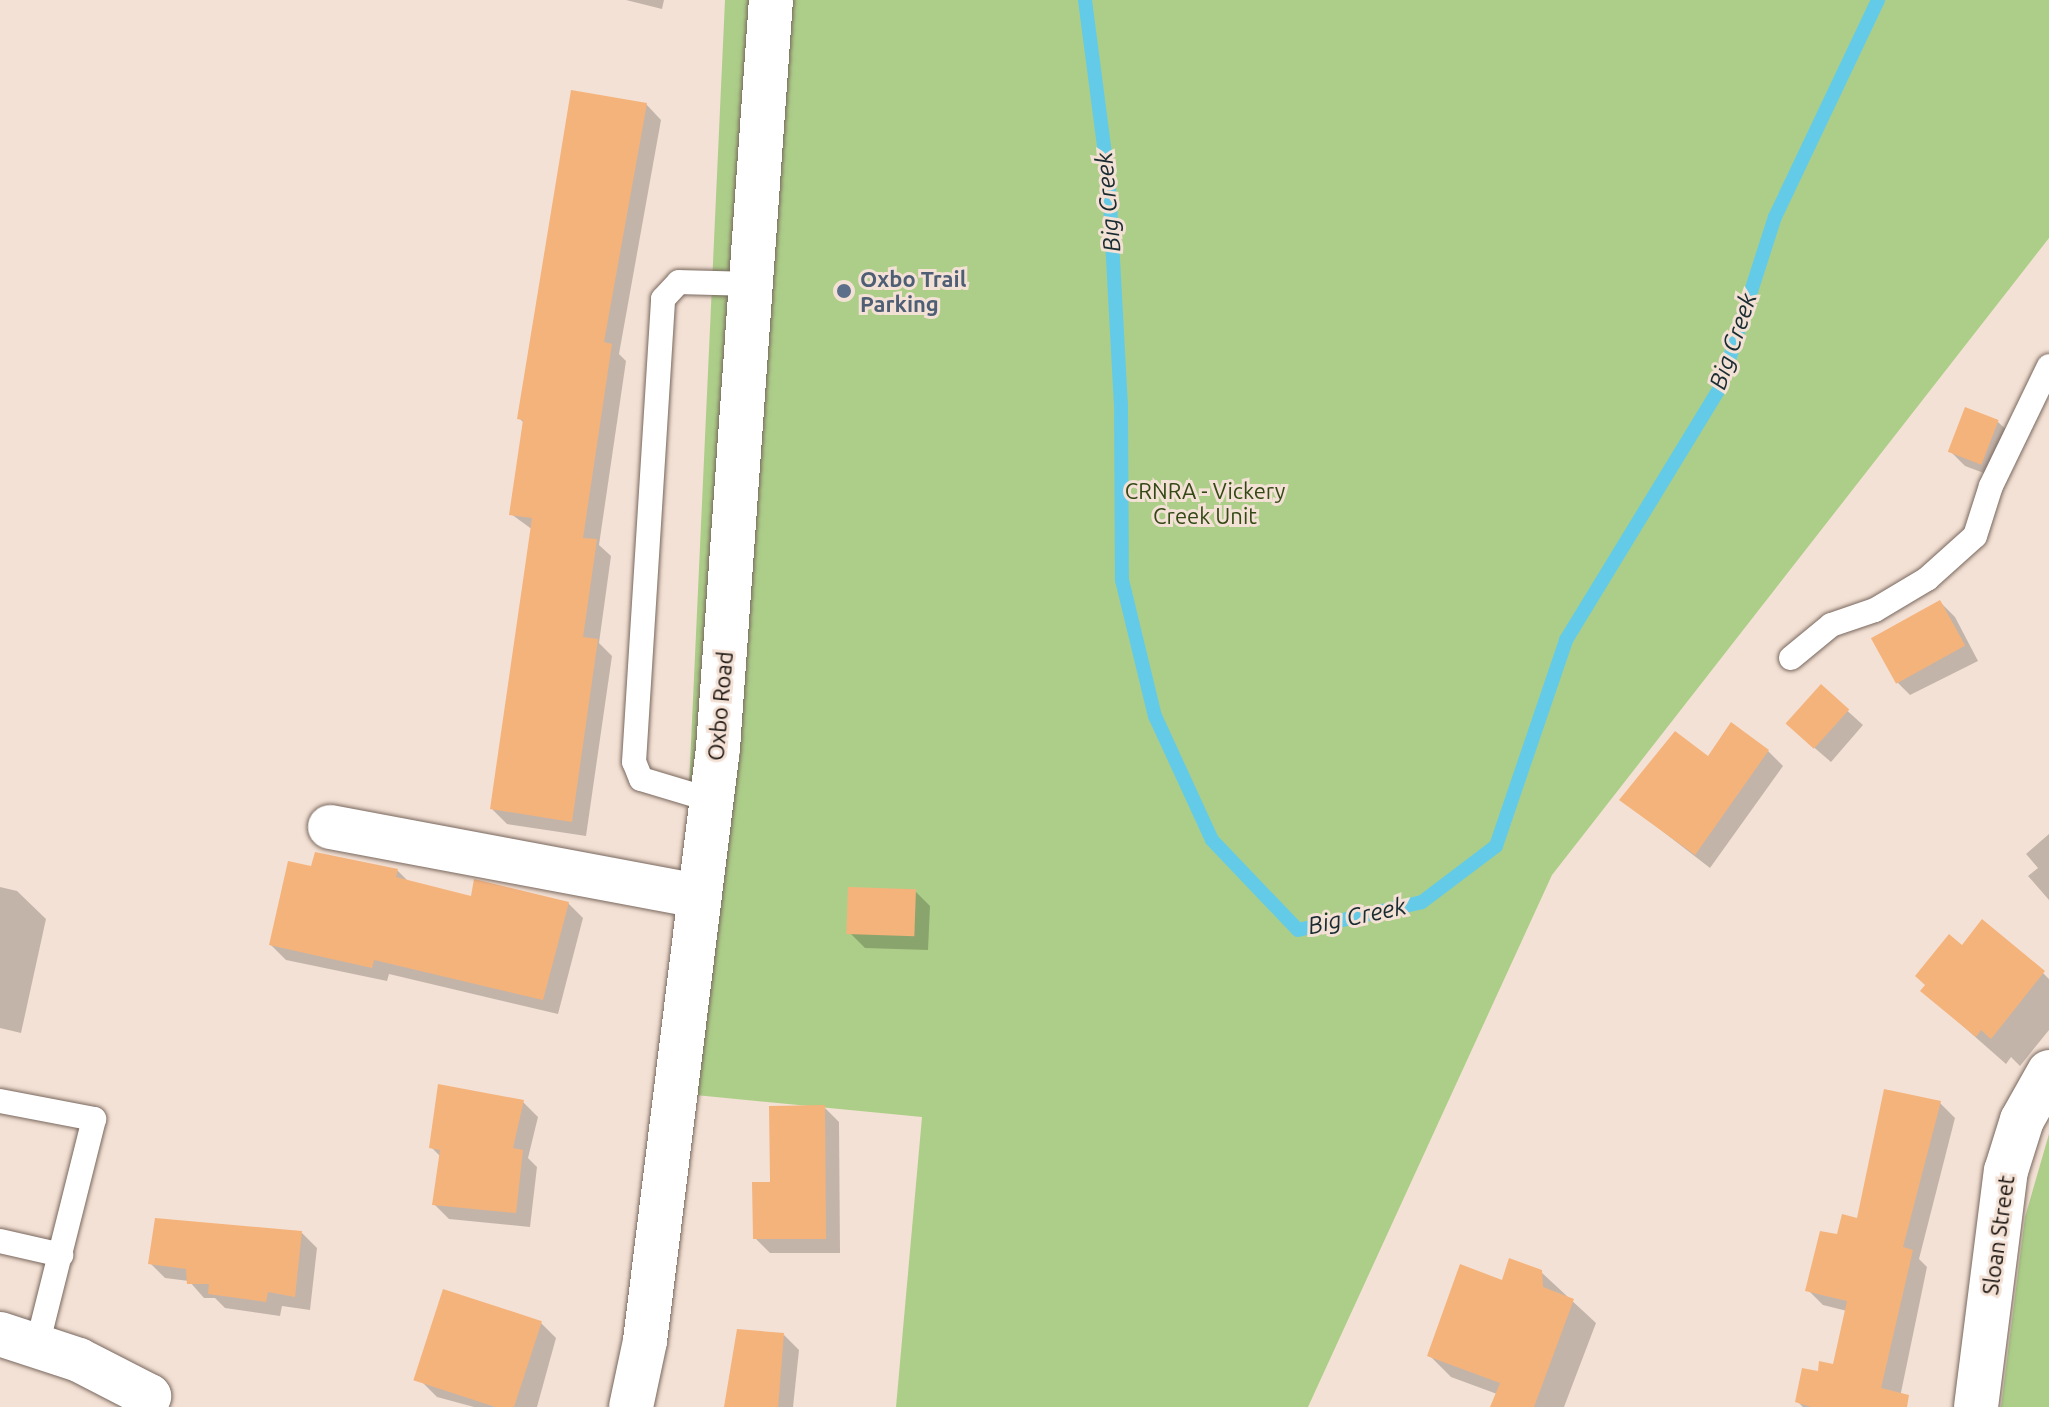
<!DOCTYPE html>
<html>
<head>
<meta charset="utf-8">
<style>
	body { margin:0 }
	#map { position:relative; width:2049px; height:1407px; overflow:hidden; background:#f4e1d5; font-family:Ubuntu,sans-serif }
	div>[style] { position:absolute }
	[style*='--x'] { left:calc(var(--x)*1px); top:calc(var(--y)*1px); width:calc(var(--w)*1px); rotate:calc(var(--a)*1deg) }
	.green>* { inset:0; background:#adce89 }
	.shadow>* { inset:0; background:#0003 }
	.stream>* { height:14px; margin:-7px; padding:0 7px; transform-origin:7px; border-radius:7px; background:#63cbe8 }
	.building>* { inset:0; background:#f5b37c; transform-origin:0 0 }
	.roads { filter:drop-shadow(0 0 2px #78675d) drop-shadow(0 0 2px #78675d) }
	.service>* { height:24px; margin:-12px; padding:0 12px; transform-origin:12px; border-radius:12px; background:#fff }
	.minor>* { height:44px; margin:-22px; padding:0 22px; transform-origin:22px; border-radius:22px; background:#fff }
	.dots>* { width:22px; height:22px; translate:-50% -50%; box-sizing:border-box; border:4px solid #f4e1d5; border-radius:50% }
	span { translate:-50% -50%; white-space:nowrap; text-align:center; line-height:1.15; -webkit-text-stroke:6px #f4e1d5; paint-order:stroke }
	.service-label { font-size:22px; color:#4e5e75; font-weight:700 }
	.left { translate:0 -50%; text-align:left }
	.park-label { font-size:22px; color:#334815 }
	.street-label { font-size:22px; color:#17110d }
	.water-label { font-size:24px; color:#192c32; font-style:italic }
</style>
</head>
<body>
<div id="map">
	<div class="green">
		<div style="clip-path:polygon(725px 0,2049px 0,2049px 238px,1552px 875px,1308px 1407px,896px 1407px,922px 1117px,675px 1093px)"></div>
		<div style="clip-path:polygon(2049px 1134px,2049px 1407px,2001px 1407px,2025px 1217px)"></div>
	</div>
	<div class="shadow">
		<div style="clip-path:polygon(626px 0,664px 0,662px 9px)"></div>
		<div style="clip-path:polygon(646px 104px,661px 120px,619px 354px,626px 361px,599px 545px,611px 556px,599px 643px,612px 656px,586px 836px,507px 824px,492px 809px,533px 530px,511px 514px,524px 423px,519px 418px)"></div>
		<div style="clip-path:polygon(1998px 422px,2013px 436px,1997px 478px,1965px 466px,1950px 451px)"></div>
		<div style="clip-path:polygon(1940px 602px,1955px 617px,1978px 661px,1910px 695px,1895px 680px)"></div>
		<div style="clip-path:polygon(1821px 687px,1863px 725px,1831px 762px,1803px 738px)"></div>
		<div style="clip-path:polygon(1768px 751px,1783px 766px,1710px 868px,1622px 800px,1708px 759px)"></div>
		<div style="clip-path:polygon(2049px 834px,2049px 900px,2028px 876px,2038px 868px,2026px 854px)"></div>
		<div style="clip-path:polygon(312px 869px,398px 871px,409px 882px,472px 898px,568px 903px,583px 918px,558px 1014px,389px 974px,387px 981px,286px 960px,271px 945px)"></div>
		<div style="clip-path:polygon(0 887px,17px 891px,46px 919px,21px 1033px,0 1028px)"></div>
		<div style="clip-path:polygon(915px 891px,930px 906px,928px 950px,865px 948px,850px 933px)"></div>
		<div style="clip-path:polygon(1963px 947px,2034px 964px,2049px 979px,2049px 1030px,2020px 1066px,2011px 1057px,2006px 1064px,1923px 991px)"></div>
		<div style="clip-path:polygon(523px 1102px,538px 1117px,528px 1158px,537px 1167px,530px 1227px,449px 1219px,434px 1204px,441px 1157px,431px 1147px)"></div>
		<div style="clip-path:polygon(1940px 1103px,1955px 1118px,1919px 1259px,1927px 1267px,1898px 1407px,1803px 1407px,1797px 1401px,1819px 1374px,1835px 1367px,1847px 1311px,1823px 1305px,1808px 1290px,1839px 1237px,1858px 1220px)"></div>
		<div style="clip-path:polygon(824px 1107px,839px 1122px,840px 1253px,770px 1253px,755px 1238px,772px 1184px)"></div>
		<div style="clip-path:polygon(302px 1233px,317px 1248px,310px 1310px,282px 1306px,280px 1316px,225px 1308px,215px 1298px,204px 1298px,189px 1281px,165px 1278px,150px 1263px)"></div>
		<div style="clip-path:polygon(1541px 1272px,1596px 1323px,1564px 1407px,1494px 1407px,1497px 1394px,1451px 1377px,1429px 1355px,1503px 1282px)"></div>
		<div style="clip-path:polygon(541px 1323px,556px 1338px,537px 1407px,474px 1407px,437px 1397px,422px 1382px)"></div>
		<div style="clip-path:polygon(784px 1335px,799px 1350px,793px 1407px,726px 1407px)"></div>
	</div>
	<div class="stream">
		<div style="--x:1085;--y:0;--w:187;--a:82.6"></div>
		<div style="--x:1109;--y:185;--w:219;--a:86.9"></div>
		<div style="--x:1121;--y:404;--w:176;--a:89.7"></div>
		<div style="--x:1122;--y:580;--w:140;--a:76.4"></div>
		<div style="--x:1155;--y:716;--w:136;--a:65.3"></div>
		<div style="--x:1212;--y:840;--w:124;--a:46.3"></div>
		<div style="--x:1298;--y:930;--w:127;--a:-12.7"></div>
		<div style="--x:1422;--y:902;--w:93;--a:-37.1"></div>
		<div style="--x:1496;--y:846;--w:218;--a:-71.2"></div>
		<div style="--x:1566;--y:640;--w:295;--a:-58.6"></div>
		<div style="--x:1720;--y:388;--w:180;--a:-72.2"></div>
		<div style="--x:1775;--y:217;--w:240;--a:-64.6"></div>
	</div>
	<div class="building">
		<div style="clip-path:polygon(571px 90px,647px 103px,604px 342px,612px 344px,583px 538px,597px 539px,583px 637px,598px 639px,572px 822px,490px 809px,532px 518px,509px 515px,523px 420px,517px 419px)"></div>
		<div style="left:1965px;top:407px;width:36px;height:48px;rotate:21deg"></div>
		<div style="left:1940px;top:600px;width:52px;height:79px;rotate:61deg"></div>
		<div style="left:1821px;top:684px;width:38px;height:53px;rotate:42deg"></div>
		<div style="clip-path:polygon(1731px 722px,1769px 750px,1695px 855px,1619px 800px,1675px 731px,1708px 756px)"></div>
		<div style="clip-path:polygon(315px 852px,398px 869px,396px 877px,471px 896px,474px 879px,569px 902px,543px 1000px,374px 960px,372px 968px,269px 945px,288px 861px,311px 866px)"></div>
		<div style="left:848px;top:887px;width:68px;height:47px;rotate:2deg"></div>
		<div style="clip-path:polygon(1982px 919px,2045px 971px,1991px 1039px,1981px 1030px,1976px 1037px,1920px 991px,1925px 985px,1915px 976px,1949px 934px,1962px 945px)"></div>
		<div style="clip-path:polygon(438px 1084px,524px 1100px,513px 1148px,523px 1150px,516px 1213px,432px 1205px,440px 1150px,429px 1148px)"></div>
		<div style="clip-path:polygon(1884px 1089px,1941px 1101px,1903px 1247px,1913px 1250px,1881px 1388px,1909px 1395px,1907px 1407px,1811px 1407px,1795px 1402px,1802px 1368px,1818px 1371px,1819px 1361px,1833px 1364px,1847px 1301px,1805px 1291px,1820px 1231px,1837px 1234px,1842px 1214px,1857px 1218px)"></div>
		<div style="clip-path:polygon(825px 1105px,826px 1239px,753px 1239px,752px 1182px,770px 1182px,769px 1106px)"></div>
		<div style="clip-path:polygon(155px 1218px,302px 1231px,295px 1297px,268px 1292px,266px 1302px,208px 1294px,209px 1284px,187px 1284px,186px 1269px,148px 1264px)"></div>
		<div style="clip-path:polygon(1509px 1258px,1542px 1270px,1543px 1287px,1574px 1299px,1534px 1407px,1490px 1407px,1500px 1383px,1427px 1356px,1460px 1264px,1502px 1280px)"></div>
		<div style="left:443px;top:1289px;width:104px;height:96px;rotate:18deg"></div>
		<div style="clip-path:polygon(737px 1329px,784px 1333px,778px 1407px,724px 1407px)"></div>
	</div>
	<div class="roads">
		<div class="service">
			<div style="--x:1791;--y:658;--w:52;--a:-39.5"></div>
			<div style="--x:1831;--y:625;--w:46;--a:-18.8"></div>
			<div style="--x:1875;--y:610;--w:61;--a:-30.8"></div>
			<div style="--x:1927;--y:579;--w:64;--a:-41.9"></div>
			<div style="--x:1975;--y:536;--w:52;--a:-72.3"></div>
			<div style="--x:1991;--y:486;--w:133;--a:-64.2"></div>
			<div style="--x:711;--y:800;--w:73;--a:-163.3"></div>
			<div style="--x:641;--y:779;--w:18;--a:-112"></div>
			<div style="--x:634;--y:762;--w:464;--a:-86.4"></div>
			<div style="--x:663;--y:299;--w:23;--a:-47"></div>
			<div style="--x:679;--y:282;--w:72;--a:1.6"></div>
			<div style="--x:0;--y:1101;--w:96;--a:10.8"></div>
			<div style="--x:94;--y:1119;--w:234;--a:104.1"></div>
			<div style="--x:0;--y:1241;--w:63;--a:12.9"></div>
		</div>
		<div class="minor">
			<div style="--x:330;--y:827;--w:375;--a:10.6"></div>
			<div style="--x:0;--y:1334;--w:83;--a:18.2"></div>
			<div style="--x:79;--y:1360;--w:79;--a:27.2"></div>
			<div style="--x:149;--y:1396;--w:12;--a:110"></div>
			<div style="--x:631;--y:1407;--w:67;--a:-78"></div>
			<div style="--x:645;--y:1341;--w:597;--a:-82.98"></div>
			<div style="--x:718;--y:748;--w:750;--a:-85.95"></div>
			<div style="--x:1976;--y:1407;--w:238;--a:-82.8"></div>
			<div style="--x:2006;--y:1171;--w:53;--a:-72.6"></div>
			<div style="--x:2022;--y:1120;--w:55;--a:-60.6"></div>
		</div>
	</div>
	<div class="dots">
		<div style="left:844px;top:291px;background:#5c6f8a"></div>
	</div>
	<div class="service-label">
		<span class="left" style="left:860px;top:291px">Oxbo Trail<br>Parking</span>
	</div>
	<div class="park-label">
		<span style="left:1205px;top:503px">CRNRA - Vickery<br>Creek Unit</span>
	</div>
	<div class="street-label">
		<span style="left:720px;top:706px;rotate:-85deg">Oxbo Road</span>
		<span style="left:1998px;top:1235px;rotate:-82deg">Sloan Street</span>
	</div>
	<div class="water-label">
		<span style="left:1108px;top:202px;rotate:-95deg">Big Creek</span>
		<span style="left:1733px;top:341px;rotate:-71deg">Big Creek</span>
		<span style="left:1357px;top:916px;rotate:-12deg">Big Creek</span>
	</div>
</div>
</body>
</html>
